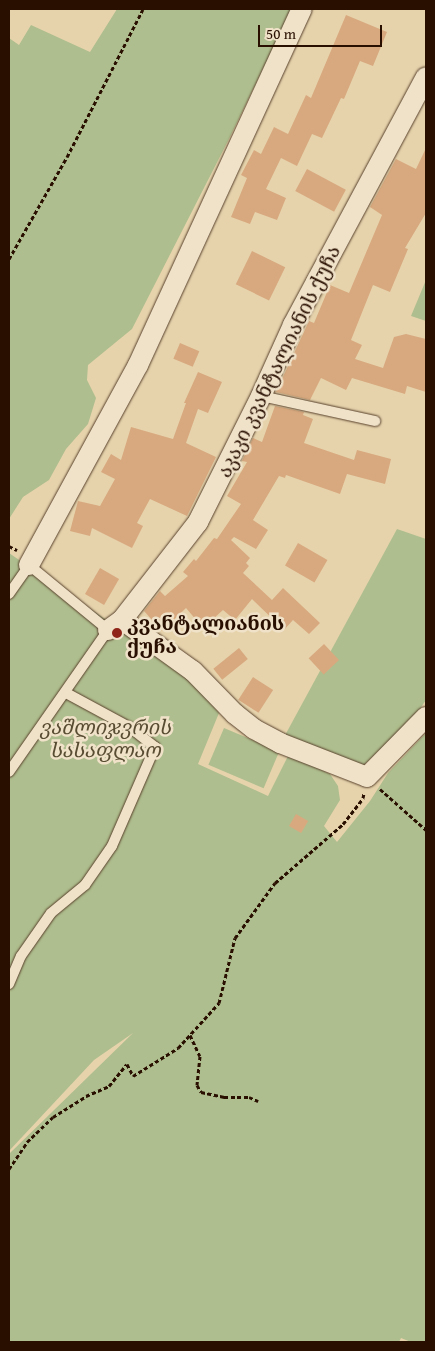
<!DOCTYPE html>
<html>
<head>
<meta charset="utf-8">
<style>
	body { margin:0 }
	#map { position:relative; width:435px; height:1351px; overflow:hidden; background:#e6d3ac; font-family:"Gentium Book Plus","Noto Serif Georgian",serif }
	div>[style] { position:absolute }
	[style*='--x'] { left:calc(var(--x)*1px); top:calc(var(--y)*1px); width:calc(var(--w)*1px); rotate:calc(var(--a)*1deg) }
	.green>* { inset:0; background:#afbe8e; transform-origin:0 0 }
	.building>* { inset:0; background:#d8a97f; transform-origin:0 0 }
	.path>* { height:3px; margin-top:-1.5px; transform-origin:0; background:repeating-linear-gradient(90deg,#290f00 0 4px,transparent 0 6.5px) }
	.roads { filter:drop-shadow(0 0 1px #58402b) drop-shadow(0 0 1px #58402b) }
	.service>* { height:10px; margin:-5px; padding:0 5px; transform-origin:5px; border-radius:5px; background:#efe2c9 }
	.minor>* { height:20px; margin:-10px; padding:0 10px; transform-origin:10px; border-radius:10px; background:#efe2c9 }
	.dots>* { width:14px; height:14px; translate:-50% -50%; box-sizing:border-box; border:2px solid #efe2c9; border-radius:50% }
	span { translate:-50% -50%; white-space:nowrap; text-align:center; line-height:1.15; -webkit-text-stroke:5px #efe2c9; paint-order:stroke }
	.street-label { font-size:20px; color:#290f00 }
	.poi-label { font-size:20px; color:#290f00; font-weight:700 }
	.left { translate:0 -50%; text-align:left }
	.park-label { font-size:20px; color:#584c32; font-style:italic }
	.frame { position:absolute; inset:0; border:10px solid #290f00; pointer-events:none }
	.scale { position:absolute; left:258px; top:25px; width:124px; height:22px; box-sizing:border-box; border:2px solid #290f00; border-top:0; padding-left:6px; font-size:15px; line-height:18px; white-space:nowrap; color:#290f00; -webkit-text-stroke:4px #efe2c9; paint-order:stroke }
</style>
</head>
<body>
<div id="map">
	<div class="green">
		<div style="clip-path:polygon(117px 9px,292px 9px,230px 137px,132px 329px,88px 365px,87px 380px,96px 398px,88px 424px,66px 449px,49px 480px,23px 497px,9px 519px,9px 38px,19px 45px,31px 25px,90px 52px)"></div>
		<div style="clip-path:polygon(426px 280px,426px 321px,411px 316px)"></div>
		<div style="clip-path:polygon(397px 529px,426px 539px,426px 700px,415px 716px,362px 767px,283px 739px)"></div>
		<div style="clip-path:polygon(9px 553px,181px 671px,219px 713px,198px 764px,268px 796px,289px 754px,330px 774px,338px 786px,340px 800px,324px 826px,337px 842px,370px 801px,388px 773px,426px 733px,426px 1342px,411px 1342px,401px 1338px,399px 1342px,9px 1342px,9px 1154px,133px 1033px,94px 1060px,9px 1151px)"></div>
		<div style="left:224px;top:728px;width:60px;height:40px;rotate:23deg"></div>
	</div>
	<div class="building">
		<div style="clip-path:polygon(346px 15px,387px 32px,373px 66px,360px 61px,344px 99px,341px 98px,322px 138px,312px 134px,297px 166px,281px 158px,266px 189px,286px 198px,277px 220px,255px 212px,250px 224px,231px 217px,247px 178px,241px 175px,254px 150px,261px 154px,274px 127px,288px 134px,306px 95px,311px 98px)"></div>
		<div style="clip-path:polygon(426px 148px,426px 213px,405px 248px,408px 249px,390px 292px,373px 285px,351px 340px,362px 345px,355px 359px,383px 368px,394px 337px,406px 334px,426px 339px,426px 392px,407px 386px,405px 394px,352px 378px,346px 390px,321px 378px,310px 400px,276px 392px,309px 321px,314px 323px,330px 285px,349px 293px,382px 215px,370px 207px,396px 159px,416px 169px)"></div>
		<div style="left:307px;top:169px;width:44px;height:25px;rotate:28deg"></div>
		<div style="left:252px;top:251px;width:37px;height:37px;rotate:26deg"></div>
		<div style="left:180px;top:343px;width:21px;height:17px;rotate:23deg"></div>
		<div style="clip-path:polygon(198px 372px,222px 382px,208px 413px,198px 409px,186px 443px,216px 457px,187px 516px,150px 499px,137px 523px,143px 526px,132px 548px,92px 528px,90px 536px,70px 531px,78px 501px,100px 506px,115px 479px,101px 472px,111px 454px,121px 460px,131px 427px,173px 439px,186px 403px,184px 403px)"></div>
		<div style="clip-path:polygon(275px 406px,304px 412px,303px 415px,313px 419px,304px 443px,354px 460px,357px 450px,391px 459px,385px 484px,347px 474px,340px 494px,286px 475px,285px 478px,279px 476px,253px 520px,268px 530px,256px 549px,234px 537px,231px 540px,250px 558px,246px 563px,249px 566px,243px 573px,272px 600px,283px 588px,320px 623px,309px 634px,293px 620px,284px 630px,252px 599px,235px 620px,223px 610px,203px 628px,186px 608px,162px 631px,144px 611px,160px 591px,165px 596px,188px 576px,183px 572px,194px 559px,196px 561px,214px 538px,217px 539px,241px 504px,227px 496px,247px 462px,242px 461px,253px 438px,262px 442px)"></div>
		<div style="left:298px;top:543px;width:34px;height:26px;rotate:30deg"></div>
		<div style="left:100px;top:568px;width:22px;height:30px;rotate:30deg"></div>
		<div style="left:324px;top:644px;width:22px;height:21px;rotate:47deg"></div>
		<div style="left:239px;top:648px;width:14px;height:33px;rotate:51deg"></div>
		<div style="left:253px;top:677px;width:24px;height:27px;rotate:33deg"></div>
		<div style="left:296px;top:814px;width:14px;height:14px;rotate:30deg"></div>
	</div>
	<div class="path">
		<div style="--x:9;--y:259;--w:117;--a:-60.4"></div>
		<div style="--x:67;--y:157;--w:166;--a:-62.8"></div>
		<div style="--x:9;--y:546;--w:9;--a:27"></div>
		<div style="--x:380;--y:789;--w:62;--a:41.7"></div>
		<div style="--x:190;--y:1035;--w:23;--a:65"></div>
		<div style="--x:200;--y:1056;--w:29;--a:96"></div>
		<div style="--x:197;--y:1085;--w:8;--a:60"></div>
		<div style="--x:201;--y:1092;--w:24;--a:12"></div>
		<div style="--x:224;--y:1097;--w:25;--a:0"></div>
		<div style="--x:249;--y:1097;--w:10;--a:24"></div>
		<div style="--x:9;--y:1169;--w:32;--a:-56"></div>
		<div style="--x:27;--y:1142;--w:36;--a:-44"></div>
		<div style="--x:53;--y:1117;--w:39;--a:-32"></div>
		<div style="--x:86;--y:1096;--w:25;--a:-23"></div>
		<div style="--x:109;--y:1086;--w:28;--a:-51"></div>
		<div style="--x:127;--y:1064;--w:13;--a:63"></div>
		<div style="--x:133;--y:1076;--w:53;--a:-31.9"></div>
		<div style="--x:178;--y:1048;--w:61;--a:-47.7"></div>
		<div style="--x:219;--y:1003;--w:67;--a:-76.2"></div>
		<div style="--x:235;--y:938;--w:68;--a:-54"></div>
		<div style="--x:275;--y:883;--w:90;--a:-40.9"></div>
		<div style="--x:343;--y:824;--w:33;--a:-52"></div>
		<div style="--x:363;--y:798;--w:5;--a:-79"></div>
	</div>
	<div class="roads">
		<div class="service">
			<div style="--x:261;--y:396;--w:117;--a:12.4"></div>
			<div style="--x:9;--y:594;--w:35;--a:-55"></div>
			<div style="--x:29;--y:565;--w:102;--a:39.4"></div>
			<div style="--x:108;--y:630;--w:173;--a:124.9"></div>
			<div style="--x:9;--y:984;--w:30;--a:-67"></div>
			<div style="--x:21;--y:956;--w:52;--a:-55.1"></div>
			<div style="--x:51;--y:913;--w:44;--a:-39.5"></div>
			<div style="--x:85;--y:885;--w:47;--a:-55.3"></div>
			<div style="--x:112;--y:846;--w:108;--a:-66.5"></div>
			<div style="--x:155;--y:747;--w:33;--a:-142"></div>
			<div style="--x:129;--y:727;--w:72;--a:-151.6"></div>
		</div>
		<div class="minor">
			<div style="--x:29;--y:565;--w:228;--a:-61.4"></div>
			<div style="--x:138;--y:365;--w:392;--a:-65.3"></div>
			<div style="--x:122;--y:620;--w:87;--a:35.7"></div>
			<div style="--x:193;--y:671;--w:60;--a:45.7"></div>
			<div style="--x:235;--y:714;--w:24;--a:38"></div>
			<div style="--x:254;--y:729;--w:30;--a:28"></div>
			<div style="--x:280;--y:743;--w:93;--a:21.3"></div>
			<div style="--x:367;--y:777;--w:84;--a:-45.5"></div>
			<div style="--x:108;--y:630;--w:17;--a:-36"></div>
			<div style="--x:122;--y:620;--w:124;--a:-52.2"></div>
			<div style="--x:198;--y:522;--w:141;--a:-63.4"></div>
			<div style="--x:261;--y:396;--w:78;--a:-65.7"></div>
			<div style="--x:293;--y:325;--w:281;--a:-61.8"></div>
		</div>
	</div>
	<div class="dots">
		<div style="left:117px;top:633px;background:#8f2418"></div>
	</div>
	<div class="street-label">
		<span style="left:278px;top:361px;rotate:-64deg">აკაკი კვანტალიანის ქუჩა</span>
	</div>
	<div class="poi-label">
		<span class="left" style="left:127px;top:634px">კვანტალიანის<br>ქუჩა</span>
	</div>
	<div class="park-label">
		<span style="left:105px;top:738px">ვაშლიჯვრის<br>სასაფლაო</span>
	</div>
	<div class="frame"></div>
	<div class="scale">50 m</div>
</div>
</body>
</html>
